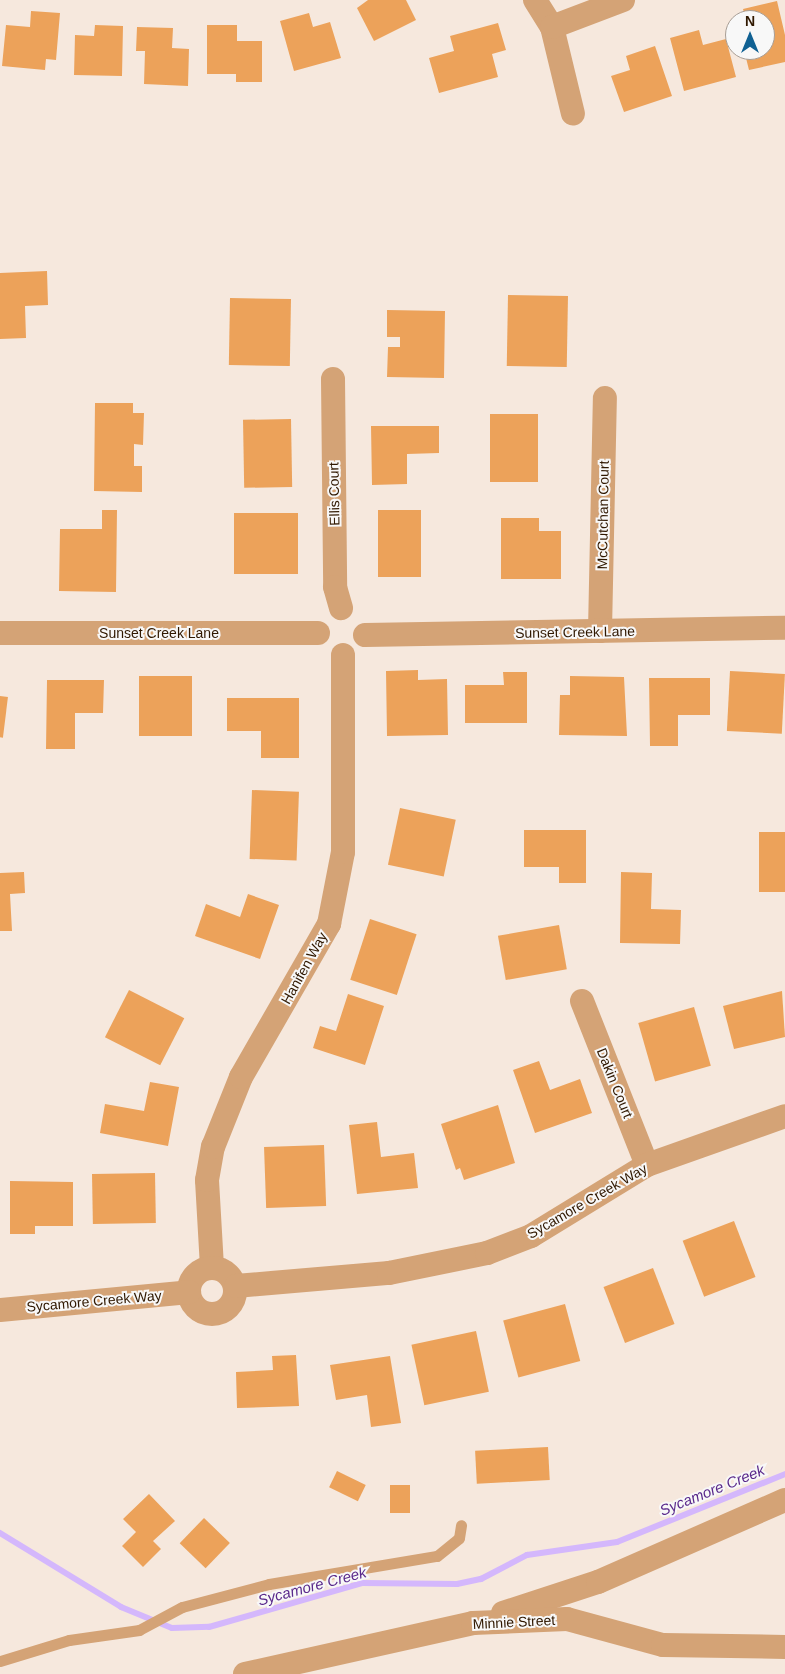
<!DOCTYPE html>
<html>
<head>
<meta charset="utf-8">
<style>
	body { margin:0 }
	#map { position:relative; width:785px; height:1674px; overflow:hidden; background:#f6e8dd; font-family:Arial,sans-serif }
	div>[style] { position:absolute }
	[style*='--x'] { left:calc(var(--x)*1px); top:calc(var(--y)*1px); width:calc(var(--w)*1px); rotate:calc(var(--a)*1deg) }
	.stream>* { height:6px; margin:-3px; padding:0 3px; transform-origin:3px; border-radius:3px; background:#d4b7fc }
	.building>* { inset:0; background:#eca25a; transform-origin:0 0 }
	.lane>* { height:11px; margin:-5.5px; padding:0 5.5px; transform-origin:5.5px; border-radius:5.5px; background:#d4a376 }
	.street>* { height:24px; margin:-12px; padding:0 12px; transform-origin:12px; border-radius:12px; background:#d4a376 }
	.street>.ring { margin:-12px; padding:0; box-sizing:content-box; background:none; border:24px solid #d4a376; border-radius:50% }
	span { translate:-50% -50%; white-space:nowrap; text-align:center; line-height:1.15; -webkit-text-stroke:4px #f8f8f8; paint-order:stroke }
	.street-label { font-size:14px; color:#301800 }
	.water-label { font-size:15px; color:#5a298b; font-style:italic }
	.north { position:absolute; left:725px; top:10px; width:50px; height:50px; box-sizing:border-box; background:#f8f8f8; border:1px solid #a89e95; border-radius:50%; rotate:0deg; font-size:14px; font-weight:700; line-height:20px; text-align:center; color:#301800 }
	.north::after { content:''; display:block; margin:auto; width:18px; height:22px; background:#106193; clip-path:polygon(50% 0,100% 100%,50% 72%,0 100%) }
</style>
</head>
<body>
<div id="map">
	<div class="stream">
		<div style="--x:0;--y:1533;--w:142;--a:31.4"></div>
		<div style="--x:121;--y:1607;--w:55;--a:22.4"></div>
		<div style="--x:172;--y:1628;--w:37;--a:-2"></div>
		<div style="--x:209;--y:1627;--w:159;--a:-16"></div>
		<div style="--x:362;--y:1583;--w:95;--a:0.6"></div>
		<div style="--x:457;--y:1584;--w:25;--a:-12"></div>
		<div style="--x:481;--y:1579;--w:52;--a:-27.6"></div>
		<div style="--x:527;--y:1555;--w:91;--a:-8.2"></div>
		<div style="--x:617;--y:1542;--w:181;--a:-22"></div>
	</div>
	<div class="building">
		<div style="clip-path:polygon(368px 0,406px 0,416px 20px,374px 41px,357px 8px)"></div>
		<div style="clip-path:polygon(777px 1px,785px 35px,785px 62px,749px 70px,744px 50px,765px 50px,765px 20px,746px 20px,743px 9px)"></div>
		<div style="clip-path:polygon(31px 11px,60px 13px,56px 60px,46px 59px,45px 70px,2px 66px,6px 25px,30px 27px)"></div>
		<div style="clip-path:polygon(309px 13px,313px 27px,330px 22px,341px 58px,294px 71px,280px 21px)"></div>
		<div style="clip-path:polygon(498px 23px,506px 50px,492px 54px,498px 77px,439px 93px,429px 58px,454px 51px,450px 36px)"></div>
		<div style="clip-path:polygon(95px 25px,123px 26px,122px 76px,74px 75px,75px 35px,94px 36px)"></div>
		<div style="clip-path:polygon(207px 25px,237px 25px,237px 41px,262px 41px,262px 82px,236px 82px,236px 74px,207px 74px)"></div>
		<div style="clip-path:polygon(137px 27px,173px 28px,172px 48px,189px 49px,188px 86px,144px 84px,145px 51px,136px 51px)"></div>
		<div style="clip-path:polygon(699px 30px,703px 45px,726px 39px,736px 77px,684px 91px,670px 38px)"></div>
		<div style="clip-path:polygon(655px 46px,672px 96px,624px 112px,611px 76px,630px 70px,626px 56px)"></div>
		<div style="clip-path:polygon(47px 271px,48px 305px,25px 306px,26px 338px,0 339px,0 273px)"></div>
		<div style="left:508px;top:295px;width:60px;height:71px;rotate:1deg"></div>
		<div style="left:230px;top:298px;width:61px;height:67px;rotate:1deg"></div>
		<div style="clip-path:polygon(387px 310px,445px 311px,444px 378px,387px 377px,388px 347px,400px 347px,400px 337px,387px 337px)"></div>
		<div style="clip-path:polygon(95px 403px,133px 403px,133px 413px,144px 413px,143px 445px,134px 444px,134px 466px,142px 466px,142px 492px,94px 491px)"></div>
		<div style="left:490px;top:414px;width:48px;height:68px"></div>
		<div style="left:291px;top:419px;width:68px;height:48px;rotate:89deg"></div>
		<div style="clip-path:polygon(371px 426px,439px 426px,439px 453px,407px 454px,407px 484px,372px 485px)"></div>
		<div style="clip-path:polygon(102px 510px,117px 510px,116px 592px,59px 591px,60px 529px,102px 529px)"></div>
		<div style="left:378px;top:510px;width:43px;height:67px"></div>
		<div style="left:234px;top:513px;width:64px;height:61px"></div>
		<div style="clip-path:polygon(501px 518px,539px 518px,539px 531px,561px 531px,561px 579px,501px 579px)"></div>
		<div style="clip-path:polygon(418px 670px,418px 680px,447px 679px,448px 735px,387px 736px,386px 671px)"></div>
		<div style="left:730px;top:671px;width:55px;height:60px;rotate:3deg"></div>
		<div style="clip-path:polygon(503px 672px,527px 672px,527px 723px,465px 723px,465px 685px,504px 685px)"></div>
		<div style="left:139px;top:676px;width:53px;height:60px"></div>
		<div style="clip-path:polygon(570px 676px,624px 677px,627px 736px,559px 735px,560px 695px,570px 695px)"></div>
		<div style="clip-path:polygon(649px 678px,710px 678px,710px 715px,678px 715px,678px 746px,650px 746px)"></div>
		<div style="clip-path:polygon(47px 680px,104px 680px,103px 713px,75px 713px,75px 749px,46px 749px)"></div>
		<div style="left:0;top:696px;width:8px;height:41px;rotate:7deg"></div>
		<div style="clip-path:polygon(227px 698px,299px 698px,299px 758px,261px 758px,261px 731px,227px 731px)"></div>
		<div style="left:252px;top:790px;width:47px;height:69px;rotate:2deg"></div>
		<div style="left:400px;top:808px;width:57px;height:58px;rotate:12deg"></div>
		<div style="clip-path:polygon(524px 830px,586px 830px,586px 883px,559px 883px,559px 867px,524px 867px)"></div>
		<div style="left:785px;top:832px;width:60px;height:26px;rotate:90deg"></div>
		<div style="clip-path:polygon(24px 872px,25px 893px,10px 894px,12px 931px,0 931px,0 873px)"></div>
		<div style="clip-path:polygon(621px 872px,652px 873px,651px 909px,681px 910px,680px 944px,620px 943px)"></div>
		<div style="clip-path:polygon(248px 894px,279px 905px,260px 959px,195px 936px,206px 904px,240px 917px)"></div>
		<div style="left:370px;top:919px;width:49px;height:64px;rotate:18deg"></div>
		<div style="left:559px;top:925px;width:45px;height:62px;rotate:80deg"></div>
		<div style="left:129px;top:990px;width:62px;height:53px;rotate:27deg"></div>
		<div style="clip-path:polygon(782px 991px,785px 1037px,734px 1049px,723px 1006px)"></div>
		<div style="clip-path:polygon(348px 994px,384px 1006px,365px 1065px,313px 1048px,320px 1026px,336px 1031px)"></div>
		<div style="left:694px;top:1007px;width:61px;height:58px;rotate:74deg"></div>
		<div style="clip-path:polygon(539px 1061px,550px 1090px,580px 1079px,592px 1113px,535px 1133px,513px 1070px)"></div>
		<div style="clip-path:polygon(150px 1082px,179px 1087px,168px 1146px,100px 1133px,105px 1104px,144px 1111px)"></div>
		<div style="clip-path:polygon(498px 1105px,515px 1163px,464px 1180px,460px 1168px,456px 1170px,441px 1124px)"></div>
		<div style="clip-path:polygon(377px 1122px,381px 1157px,414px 1153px,418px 1188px,357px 1194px,349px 1125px)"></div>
		<div style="left:324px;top:1145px;width:61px;height:60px;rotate:88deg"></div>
		<div style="left:155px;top:1173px;width:50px;height:63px;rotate:89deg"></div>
		<div style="clip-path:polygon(10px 1181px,73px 1182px,73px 1226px,35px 1226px,35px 1234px,10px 1234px)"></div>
		<div style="left:734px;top:1221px;width:60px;height:55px;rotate:69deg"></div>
		<div style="left:653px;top:1268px;width:60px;height:53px;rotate:69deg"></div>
		<div style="left:565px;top:1304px;width:59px;height:64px;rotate:75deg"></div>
		<div style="left:476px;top:1331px;width:62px;height:66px;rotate:78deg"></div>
		<div style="clip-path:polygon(296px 1355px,299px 1406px,237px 1408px,236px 1372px,273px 1370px,272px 1356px)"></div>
		<div style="clip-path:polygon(390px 1356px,401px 1423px,371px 1427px,367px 1395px,336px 1400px,330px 1365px)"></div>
		<div style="left:548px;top:1447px;width:33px;height:73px;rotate:87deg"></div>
		<div style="left:337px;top:1471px;width:32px;height:18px;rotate:26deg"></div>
		<div style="left:390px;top:1485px;width:20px;height:28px"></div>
		<div style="clip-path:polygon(149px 1494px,175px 1521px,153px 1541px,161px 1549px,143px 1567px,122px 1546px,136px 1532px,123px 1519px)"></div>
		<div style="left:204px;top:1518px;width:36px;height:35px;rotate:44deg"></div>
	</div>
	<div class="lane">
		<div style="--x:0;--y:1661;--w:72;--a:-16.9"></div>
		<div style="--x:69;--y:1640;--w:71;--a:-8.1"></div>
		<div style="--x:139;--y:1630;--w:49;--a:-28.1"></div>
		<div style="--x:182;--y:1607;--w:90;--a:-14.8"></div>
		<div style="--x:269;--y:1584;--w:170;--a:-9.5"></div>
		<div style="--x:437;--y:1556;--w:28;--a:-39"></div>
		<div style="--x:459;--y:1538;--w:13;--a:-81"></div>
	</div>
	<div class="street">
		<div style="--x:535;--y:0;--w:32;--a:58"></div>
		<div style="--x:552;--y:27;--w:89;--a:76.4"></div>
		<div style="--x:552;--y:27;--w:76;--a:-20.8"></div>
		<div style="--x:333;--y:379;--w:208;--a:89.4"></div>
		<div style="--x:335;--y:587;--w:22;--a:74"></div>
		<div style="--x:600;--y:631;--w:233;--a:-88.8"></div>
		<div style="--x:0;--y:633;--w:318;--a:0"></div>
		<div style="--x:365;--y:635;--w:420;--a:-1"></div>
		<div style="--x:582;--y:1001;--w:176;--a:68.4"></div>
		<div style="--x:212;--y:1267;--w:87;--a:-93.3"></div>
		<div style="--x:207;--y:1180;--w:34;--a:-80"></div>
		<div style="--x:213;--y:1147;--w:75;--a:-68.2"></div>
		<div style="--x:241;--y:1077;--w:177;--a:-60.1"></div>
		<div style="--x:329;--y:924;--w:73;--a:-79"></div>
		<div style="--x:343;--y:852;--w:197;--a:-90"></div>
		<div class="ring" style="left:189px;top:1268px;width:22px;height:22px"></div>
		<div style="--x:236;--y:1286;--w:154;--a:-4.9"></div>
		<div style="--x:389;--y:1273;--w:100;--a:-11.5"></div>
		<div style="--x:487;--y:1253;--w:47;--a:-21.1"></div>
		<div style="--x:531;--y:1236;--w:136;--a:-31.5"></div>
		<div style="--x:647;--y:1165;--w:146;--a:-19.5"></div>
		<div style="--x:0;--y:1310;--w:190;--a:-5.4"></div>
		<div style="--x:503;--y:1613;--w:100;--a:-18.1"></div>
		<div style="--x:598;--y:1582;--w:204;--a:-23.7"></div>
		<div style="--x:245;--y:1674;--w:234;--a:-12.6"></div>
		<div style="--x:473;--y:1623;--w:94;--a:-2.4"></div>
		<div style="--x:567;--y:1619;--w:99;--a:15.2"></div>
		<div style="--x:663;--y:1645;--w:122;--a:0.9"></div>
	</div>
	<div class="street-label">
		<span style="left:334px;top:494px;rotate:-91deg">Ellis Court</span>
		<span style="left:603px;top:515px;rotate:-89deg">McCutchan Court</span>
		<span style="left:575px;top:632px;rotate:-1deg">Sunset Creek Lane</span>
		<span style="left:159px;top:633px">Sunset Creek Lane</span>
		<span style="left:304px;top:968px;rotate:-61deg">Hanifen Way</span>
		<span style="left:615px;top:1083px;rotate:68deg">Dakin Court</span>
		<span style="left:587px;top:1201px;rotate:-30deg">Sycamore Creek Way</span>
		<span style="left:94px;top:1301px;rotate:-5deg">Sycamore Creek Way</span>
		<span style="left:514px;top:1622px;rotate:-3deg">Minnie Street</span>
	</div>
	<div class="water-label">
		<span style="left:712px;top:1490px;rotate:-22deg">Sycamore Creek</span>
		<span style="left:312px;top:1586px;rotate:-15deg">Sycamore Creek</span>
	</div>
	<div class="north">N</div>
</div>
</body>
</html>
